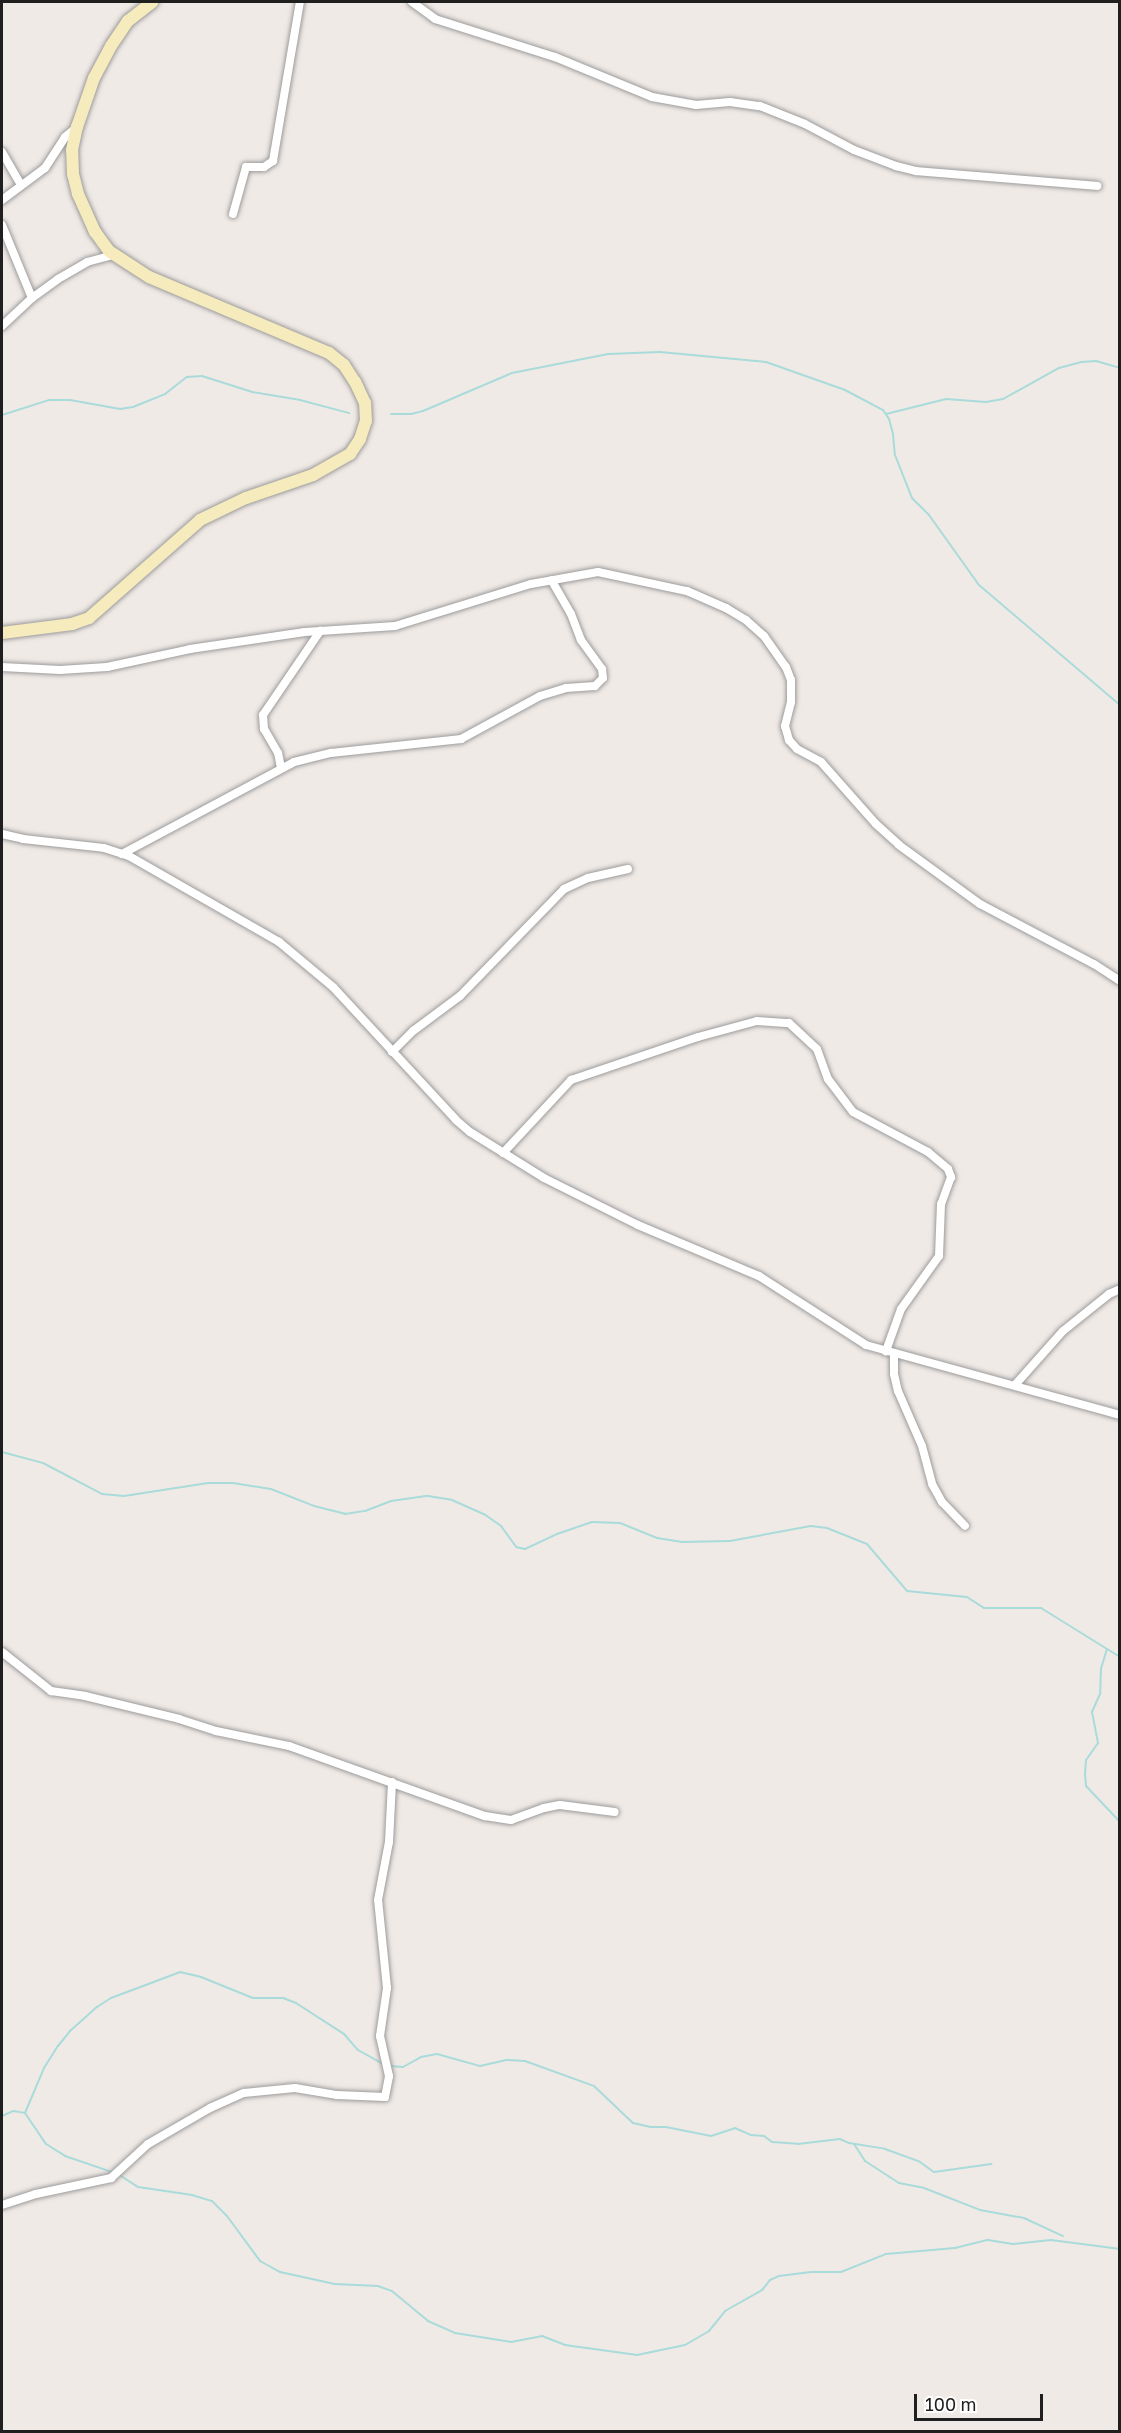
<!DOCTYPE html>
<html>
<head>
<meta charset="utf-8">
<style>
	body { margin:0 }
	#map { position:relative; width:1121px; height:2433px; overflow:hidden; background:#f0eae6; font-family:"Golos Text",sans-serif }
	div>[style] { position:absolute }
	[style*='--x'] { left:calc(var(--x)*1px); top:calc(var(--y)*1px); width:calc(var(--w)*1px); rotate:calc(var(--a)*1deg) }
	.stream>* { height:2px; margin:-1px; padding:0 1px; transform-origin:1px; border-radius:1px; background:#a9dbda }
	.roads { filter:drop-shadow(0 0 2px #9c9c9c) drop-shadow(0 0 2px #9c9c9c) }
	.street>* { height:8px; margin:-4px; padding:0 4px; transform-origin:4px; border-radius:4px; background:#fff }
	.secondary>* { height:12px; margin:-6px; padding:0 6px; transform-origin:6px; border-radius:6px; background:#f6ebbd }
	span { translate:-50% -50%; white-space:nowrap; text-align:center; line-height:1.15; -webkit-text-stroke:4.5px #fff; paint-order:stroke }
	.frame { position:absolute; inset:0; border:3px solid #1f1f1f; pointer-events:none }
	.scale { position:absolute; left:914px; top:2394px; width:129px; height:27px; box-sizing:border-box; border:3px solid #1f1f1f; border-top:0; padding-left:8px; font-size:18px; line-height:21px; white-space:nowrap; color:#1f1f1f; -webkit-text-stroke:4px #fff; paint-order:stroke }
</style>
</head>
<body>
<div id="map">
	<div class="stream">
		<div style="--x:391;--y:414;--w:20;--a:0"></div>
		<div style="--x:411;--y:414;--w:12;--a:-14"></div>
		<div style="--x:423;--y:411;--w:97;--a:-23.1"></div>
		<div style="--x:512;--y:373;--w:98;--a:-11.2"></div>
		<div style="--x:608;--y:354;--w:52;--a:-2.2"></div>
		<div style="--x:660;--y:352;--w:106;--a:5.4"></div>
		<div style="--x:766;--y:362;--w:84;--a:19.5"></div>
		<div style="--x:845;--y:390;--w:43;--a:27.8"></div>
		<div style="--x:883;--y:410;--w:11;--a:56"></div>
		<div style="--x:889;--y:419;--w:16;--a:75"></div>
		<div style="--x:893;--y:434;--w:21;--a:85"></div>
		<div style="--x:895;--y:455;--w:46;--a:68.4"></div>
		<div style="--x:912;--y:498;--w:24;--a:45"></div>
		<div style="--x:929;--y:515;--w:86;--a:54.5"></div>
		<div style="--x:979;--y:585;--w:185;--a:40.4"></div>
		<div style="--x:886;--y:414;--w:62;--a:-14"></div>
		<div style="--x:946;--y:399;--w:40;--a:4.3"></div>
		<div style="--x:986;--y:402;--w:17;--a:-10"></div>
		<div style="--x:1003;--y:399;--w:64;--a:-29"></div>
		<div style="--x:1059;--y:368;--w:24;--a:-15"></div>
		<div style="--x:1082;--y:362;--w:14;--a:-4"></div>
		<div style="--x:1096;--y:361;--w:25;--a:16"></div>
		<div style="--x:2;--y:415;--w:49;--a:-17.7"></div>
		<div style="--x:49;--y:400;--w:21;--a:0"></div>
		<div style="--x:70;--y:400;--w:51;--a:10.2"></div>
		<div style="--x:120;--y:409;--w:13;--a:-9"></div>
		<div style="--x:133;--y:407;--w:35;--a:-22"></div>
		<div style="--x:165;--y:394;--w:28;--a:-38"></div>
		<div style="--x:187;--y:377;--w:15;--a:-4"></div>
		<div style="--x:202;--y:376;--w:52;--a:17.7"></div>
		<div style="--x:252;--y:392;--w:49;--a:9.5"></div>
		<div style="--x:300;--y:400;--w:51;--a:14.9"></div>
		<div style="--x:2;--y:1452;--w:42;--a:15"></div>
		<div style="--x:43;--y:1463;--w:67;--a:27.7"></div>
		<div style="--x:102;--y:1494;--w:22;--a:5"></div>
		<div style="--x:124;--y:1496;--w:85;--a:-8.8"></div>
		<div style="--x:208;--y:1483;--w:25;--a:0"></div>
		<div style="--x:233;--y:1483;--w:38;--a:9"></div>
		<div style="--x:271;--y:1489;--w:46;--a:21.6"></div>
		<div style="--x:314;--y:1506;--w:32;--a:14"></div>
		<div style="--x:345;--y:1514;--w:20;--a:-9"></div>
		<div style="--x:365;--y:1511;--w:28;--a:-21"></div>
		<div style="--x:391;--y:1501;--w:37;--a:-8"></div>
		<div style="--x:428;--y:1496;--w:24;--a:9"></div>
		<div style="--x:452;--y:1500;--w:35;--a:24"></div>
		<div style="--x:484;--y:1514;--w:21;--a:35"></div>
		<div style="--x:501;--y:1526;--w:26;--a:54"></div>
		<div style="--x:516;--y:1547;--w:9;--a:13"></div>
		<div style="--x:525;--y:1549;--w:35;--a:-25"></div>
		<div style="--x:557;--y:1534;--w:37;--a:-19"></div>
		<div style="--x:592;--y:1522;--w:28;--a:2"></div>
		<div style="--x:620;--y:1523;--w:40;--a:22"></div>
		<div style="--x:657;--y:1538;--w:24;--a:9"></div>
		<div style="--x:681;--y:1542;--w:49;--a:-1.2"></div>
		<div style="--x:730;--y:1541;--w:82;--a:-10.5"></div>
		<div style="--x:811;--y:1526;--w:16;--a:7"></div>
		<div style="--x:827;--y:1528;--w:43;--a:21.8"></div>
		<div style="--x:867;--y:1544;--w:62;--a:49.6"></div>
		<div style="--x:907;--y:1591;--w:60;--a:5.7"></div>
		<div style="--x:967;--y:1597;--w:20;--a:33"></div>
		<div style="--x:984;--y:1608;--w:57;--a:0"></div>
		<div style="--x:1041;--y:1608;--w:93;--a:31.8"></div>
		<div style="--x:1107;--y:1649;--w:21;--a:107"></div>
		<div style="--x:1101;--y:1669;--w:25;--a:92"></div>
		<div style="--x:1100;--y:1694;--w:20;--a:114"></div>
		<div style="--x:1092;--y:1712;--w:32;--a:79"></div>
		<div style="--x:1098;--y:1743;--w:21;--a:125"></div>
		<div style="--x:1086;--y:1760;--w:14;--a:94"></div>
		<div style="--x:1085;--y:1774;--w:12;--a:85"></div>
		<div style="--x:1086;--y:1786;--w:50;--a:46.6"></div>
		<div style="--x:390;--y:2066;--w:13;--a:4"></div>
		<div style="--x:403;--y:2067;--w:21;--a:-29"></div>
		<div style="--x:421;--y:2057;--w:16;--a:-11"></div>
		<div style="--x:437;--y:2054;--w:45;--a:15.6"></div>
		<div style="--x:480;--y:2066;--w:28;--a:-13"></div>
		<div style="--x:507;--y:2060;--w:18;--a:3"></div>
		<div style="--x:525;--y:2061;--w:73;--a:19.9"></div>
		<div style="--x:594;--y:2086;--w:54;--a:43.5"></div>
		<div style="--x:633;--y:2123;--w:17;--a:13"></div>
		<div style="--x:650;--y:2127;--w:16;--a:0"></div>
		<div style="--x:666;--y:2127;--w:46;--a:11.3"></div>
		<div style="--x:711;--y:2136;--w:25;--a:-18"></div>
		<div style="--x:735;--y:2128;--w:17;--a:24"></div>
		<div style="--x:751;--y:2135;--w:13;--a:4"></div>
		<div style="--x:764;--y:2136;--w:10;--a:37"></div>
		<div style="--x:772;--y:2142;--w:26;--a:4"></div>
		<div style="--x:798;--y:2144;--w:42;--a:-6.8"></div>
		<div style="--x:840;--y:2139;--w:10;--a:24"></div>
		<div style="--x:849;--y:2143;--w:36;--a:9"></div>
		<div style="--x:885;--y:2149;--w:37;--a:20"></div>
		<div style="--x:920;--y:2162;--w:17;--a:36"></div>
		<div style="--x:934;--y:2172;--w:58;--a:-8"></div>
		<div style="--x:25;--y:2113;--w:37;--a:56"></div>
		<div style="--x:46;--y:2144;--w:22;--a:32"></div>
		<div style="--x:65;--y:2156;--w:50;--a:18.8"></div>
		<div style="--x:2;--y:2116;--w:12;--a:-24"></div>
		<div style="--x:13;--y:2111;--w:12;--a:9"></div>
		<div style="--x:25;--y:2113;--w:49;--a:-67.1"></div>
		<div style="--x:44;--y:2068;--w:26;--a:-58"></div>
		<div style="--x:58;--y:2046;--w:19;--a:-51"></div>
		<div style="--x:70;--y:2031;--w:36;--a:-42"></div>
		<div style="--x:97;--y:2007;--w:17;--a:-33"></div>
		<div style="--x:111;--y:1998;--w:74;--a:-20.6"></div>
		<div style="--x:180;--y:1972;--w:22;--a:13"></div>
		<div style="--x:201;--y:1977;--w:56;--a:22"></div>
		<div style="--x:253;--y:1998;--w:30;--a:0"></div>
		<div style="--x:283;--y:1998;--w:14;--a:21"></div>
		<div style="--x:296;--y:2003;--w:57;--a:32.9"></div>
		<div style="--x:344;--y:2034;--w:21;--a:49"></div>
		<div style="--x:358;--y:2050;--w:31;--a:29"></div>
		<div style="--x:854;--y:2144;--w:20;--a:57"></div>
		<div style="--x:865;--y:2161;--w:40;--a:32.9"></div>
		<div style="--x:899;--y:2183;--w:25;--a:11"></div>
		<div style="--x:924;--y:2188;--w:60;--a:21.4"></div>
		<div style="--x:980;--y:2210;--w:45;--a:10.3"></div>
		<div style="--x:1024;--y:2218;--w:43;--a:24.8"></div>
		<div style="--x:118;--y:2174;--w:24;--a:33"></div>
		<div style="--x:138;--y:2187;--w:55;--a:8.4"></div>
		<div style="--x:192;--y:2195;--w:21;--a:17"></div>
		<div style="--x:212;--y:2201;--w:21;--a:45"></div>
		<div style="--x:227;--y:2216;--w:56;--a:53.7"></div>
		<div style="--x:260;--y:2261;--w:23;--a:29"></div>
		<div style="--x:280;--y:2272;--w:56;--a:12.3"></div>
		<div style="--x:335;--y:2284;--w:43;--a:2.7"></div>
		<div style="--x:378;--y:2286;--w:15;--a:20"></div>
		<div style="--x:392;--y:2291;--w:47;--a:39.8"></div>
		<div style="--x:428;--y:2321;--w:30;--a:24"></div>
		<div style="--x:455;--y:2333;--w:57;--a:9.1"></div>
		<div style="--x:511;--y:2342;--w:32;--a:-11"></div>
		<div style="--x:542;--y:2336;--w:25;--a:21"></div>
		<div style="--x:565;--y:2345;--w:73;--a:7.9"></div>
		<div style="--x:637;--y:2355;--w:49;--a:-11.8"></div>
		<div style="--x:685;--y:2345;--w:28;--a:-30"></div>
		<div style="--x:709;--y:2331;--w:26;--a:-51"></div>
		<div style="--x:725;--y:2311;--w:43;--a:-29.6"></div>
		<div style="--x:762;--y:2290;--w:13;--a:-51"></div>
		<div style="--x:770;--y:2280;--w:10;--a:-24"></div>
		<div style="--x:779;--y:2276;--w:32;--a:-7"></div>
		<div style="--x:811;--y:2272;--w:30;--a:0"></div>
		<div style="--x:841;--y:2272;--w:48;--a:-21.8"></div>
		<div style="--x:886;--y:2254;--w:69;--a:-5"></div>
		<div style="--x:955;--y:2248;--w:34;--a:-14"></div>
		<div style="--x:988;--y:2240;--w:25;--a:9"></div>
		<div style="--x:1013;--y:2244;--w:38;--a:-6"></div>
		<div style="--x:1051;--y:2240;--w:70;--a:7.4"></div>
	</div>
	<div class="roads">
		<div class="street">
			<div style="--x:412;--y:2;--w:29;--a:36"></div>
			<div style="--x:435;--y:19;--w:126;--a:17.6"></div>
			<div style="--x:555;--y:57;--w:105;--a:22.4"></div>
			<div style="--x:652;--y:97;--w:45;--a:10.3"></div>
			<div style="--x:696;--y:105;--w:34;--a:-5"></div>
			<div style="--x:730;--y:102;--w:30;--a:8"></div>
			<div style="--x:760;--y:106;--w:48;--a:21.8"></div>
			<div style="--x:805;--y:124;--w:55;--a:28"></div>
			<div style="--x:854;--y:150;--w:45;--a:20.9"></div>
			<div style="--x:896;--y:166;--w:21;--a:14"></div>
			<div style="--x:916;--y:171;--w:182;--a:4.7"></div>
			<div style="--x:2;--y:152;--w:38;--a:60"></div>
			<div style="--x:2;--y:200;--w:54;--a:-36.7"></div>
			<div style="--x:45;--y:168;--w:37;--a:-57"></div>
			<div style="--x:65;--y:137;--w:16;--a:-40"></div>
			<div style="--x:233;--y:214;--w:49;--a:-74.5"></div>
			<div style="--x:246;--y:167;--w:18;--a:0"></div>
			<div style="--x:264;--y:167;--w:11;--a:-34"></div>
			<div style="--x:273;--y:161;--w:161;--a:-80.4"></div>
			<div style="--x:2;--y:225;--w:79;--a:67.7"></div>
			<div style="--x:2;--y:326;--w:41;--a:-43"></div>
			<div style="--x:32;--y:298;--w:32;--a:-36"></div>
			<div style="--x:58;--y:279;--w:34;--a:-30"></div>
			<div style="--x:87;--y:262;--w:28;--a:-15"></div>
			<div style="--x:2;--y:667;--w:58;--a:3"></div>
			<div style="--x:60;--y:670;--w:47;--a:-3.7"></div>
			<div style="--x:107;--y:667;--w:85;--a:-12.2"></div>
			<div style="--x:190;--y:649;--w:116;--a:-8.4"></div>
			<div style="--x:305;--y:632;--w:90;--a:-3.8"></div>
			<div style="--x:395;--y:626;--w:142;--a:-17.2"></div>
			<div style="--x:531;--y:584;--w:68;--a:-10.2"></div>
			<div style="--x:598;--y:572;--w:91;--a:12.1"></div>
			<div style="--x:687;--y:591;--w:43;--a:23.6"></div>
			<div style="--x:726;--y:608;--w:23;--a:31"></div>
			<div style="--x:746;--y:620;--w:24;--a:42"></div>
			<div style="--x:764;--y:636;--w:38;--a:55"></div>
			<div style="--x:786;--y:667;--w:14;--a:69"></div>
			<div style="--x:791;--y:680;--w:22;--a:90"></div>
			<div style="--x:791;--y:702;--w:25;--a:104"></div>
			<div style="--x:785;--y:726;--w:15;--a:74"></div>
			<div style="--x:789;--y:740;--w:12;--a:48"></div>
			<div style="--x:797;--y:749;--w:27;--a:28"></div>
			<div style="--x:821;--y:762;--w:83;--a:48.4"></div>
			<div style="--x:876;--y:824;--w:31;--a:42"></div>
			<div style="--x:899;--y:845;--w:100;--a:36.1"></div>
			<div style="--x:980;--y:904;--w:129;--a:27.8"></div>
			<div style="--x:1094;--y:964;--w:31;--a:33"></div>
			<div style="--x:281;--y:768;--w:15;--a:-101"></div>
			<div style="--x:278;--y:753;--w:28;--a:-120"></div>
			<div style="--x:264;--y:729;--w:14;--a:-94"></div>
			<div style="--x:263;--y:715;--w:102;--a:-55.8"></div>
			<div style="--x:2;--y:834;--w:22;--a:13"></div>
			<div style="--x:23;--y:839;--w:81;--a:6.3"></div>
			<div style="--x:104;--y:848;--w:26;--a:18"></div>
			<div style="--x:129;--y:856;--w:173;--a:29.8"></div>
			<div style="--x:279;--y:942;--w:70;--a:39.8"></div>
			<div style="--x:333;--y:987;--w:181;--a:47.2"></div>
			<div style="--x:456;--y:1120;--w:18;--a:41"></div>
			<div style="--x:470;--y:1132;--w:87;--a:31.9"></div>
			<div style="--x:544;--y:1178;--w:105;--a:26.6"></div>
			<div style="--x:638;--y:1225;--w:131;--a:22.9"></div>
			<div style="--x:759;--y:1276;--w:127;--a:32.8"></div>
			<div style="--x:866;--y:1345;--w:263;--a:15.4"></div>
			<div style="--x:122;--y:854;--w:195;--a:-28.1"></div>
			<div style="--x:294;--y:762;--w:38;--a:-14"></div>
			<div style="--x:331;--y:753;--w:131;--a:-6.1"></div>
			<div style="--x:461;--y:739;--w:90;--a:-28.6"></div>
			<div style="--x:540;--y:696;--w:27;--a:-17"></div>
			<div style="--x:566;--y:688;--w:29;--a:-4"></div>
			<div style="--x:595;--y:686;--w:11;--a:-45"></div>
			<div style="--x:603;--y:678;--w:9;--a:-96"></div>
			<div style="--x:602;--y:669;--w:36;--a:-126"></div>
			<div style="--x:581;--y:640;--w:28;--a:-111"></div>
			<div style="--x:571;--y:614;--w:39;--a:-120"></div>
			<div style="--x:392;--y:1052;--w:30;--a:-45"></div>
			<div style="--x:413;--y:1031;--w:59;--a:-36.7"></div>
			<div style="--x:460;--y:996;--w:149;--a:-45.8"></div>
			<div style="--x:564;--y:889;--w:26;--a:-25"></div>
			<div style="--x:588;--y:878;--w:41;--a:-12.7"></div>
			<div style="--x:503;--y:1153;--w:100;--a:-47"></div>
			<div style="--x:571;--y:1080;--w:134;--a:-18.7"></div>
			<div style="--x:698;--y:1037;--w:61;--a:-15.2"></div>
			<div style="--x:757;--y:1021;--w:32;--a:4"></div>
			<div style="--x:789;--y:1023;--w:38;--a:43"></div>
			<div style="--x:817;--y:1049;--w:32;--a:70"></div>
			<div style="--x:828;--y:1079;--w:41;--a:52.9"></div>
			<div style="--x:853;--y:1112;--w:85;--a:28.1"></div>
			<div style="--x:928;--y:1152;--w:26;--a:40"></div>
			<div style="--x:948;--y:1169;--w:9;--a:69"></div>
			<div style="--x:951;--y:1177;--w:29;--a:110"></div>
			<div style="--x:941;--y:1204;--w:52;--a:92.2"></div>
			<div style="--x:939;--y:1256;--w:65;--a:125.6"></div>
			<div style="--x:901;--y:1309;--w:45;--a:109.7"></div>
			<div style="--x:894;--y:1353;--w:21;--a:90"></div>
			<div style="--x:894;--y:1374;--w:17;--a:77"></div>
			<div style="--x:898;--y:1391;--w:60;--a:66.4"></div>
			<div style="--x:922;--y:1446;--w:39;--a:75"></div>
			<div style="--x:932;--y:1484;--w:21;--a:61"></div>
			<div style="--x:942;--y:1502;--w:33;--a:46"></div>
			<div style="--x:1015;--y:1385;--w:72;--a:-48.4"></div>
			<div style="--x:1063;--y:1331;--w:59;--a:-38.8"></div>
			<div style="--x:1109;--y:1294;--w:12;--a:-24"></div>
			<div style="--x:2;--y:1652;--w:63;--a:38.5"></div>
			<div style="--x:51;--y:1691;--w:34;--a:8"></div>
			<div style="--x:85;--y:1696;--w:97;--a:13.7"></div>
			<div style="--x:179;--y:1719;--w:39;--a:18"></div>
			<div style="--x:216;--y:1731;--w:75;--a:11.6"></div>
			<div style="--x:289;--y:1746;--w:208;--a:19.7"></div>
			<div style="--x:485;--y:1816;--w:26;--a:9"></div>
			<div style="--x:511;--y:1820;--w:35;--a:-20"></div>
			<div style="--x:544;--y:1808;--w:16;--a:-11"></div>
			<div style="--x:560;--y:1805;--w:55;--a:7.3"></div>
			<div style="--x:2;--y:2205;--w:36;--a:-18"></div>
			<div style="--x:36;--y:2194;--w:77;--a:-12"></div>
			<div style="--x:111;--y:2178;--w:50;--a:-42.6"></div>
			<div style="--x:148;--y:2144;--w:72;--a:-30.1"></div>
			<div style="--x:210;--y:2108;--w:37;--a:-24"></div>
			<div style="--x:244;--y:2093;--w:51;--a:-5.6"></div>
			<div style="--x:295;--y:2088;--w:43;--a:9.5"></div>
			<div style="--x:337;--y:2095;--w:48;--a:2.4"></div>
			<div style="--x:385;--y:2097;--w:21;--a:-79"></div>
			<div style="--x:389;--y:2076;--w:41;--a:-102.7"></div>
			<div style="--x:380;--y:2036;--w:49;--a:-81.7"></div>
			<div style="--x:387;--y:1988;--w:88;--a:-95.8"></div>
			<div style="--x:378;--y:1900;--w:59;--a:-79.3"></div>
			<div style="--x:389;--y:1842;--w:60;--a:-87.1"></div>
		</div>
		<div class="secondary">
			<div style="--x:2;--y:633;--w:71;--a:-7.3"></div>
			<div style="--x:72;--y:624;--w:18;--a:-19"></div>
			<div style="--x:89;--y:618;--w:148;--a:-41.4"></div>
			<div style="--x:200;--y:520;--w:51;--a:-25.6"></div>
			<div style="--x:246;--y:498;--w:71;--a:-18.9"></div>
			<div style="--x:313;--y:475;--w:43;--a:-29.6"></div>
			<div style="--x:350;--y:454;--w:18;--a:-56"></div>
			<div style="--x:360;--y:439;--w:19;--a:-72"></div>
			<div style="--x:366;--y:421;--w:18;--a:-93"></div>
			<div style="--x:365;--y:403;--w:23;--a:-115"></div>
			<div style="--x:355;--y:382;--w:20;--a:-123"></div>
			<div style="--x:344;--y:365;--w:19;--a:-141"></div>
			<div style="--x:329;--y:353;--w:195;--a:-157.1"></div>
			<div style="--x:149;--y:277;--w:48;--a:-147"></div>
			<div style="--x:109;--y:251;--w:24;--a:-126"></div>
			<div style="--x:95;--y:232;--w:42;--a:-114.1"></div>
			<div style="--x:78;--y:194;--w:21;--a:-104"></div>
			<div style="--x:73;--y:174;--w:24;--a:-92"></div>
			<div style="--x:72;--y:150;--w:24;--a:-78"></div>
			<div style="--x:77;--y:127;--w:52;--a:-70.9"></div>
			<div style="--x:94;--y:78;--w:36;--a:-62"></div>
			<div style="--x:111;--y:46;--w:30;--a:-56"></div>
			<div style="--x:128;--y:21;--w:31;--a:-38"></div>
		</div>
	</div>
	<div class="frame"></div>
	<div class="scale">100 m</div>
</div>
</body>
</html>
